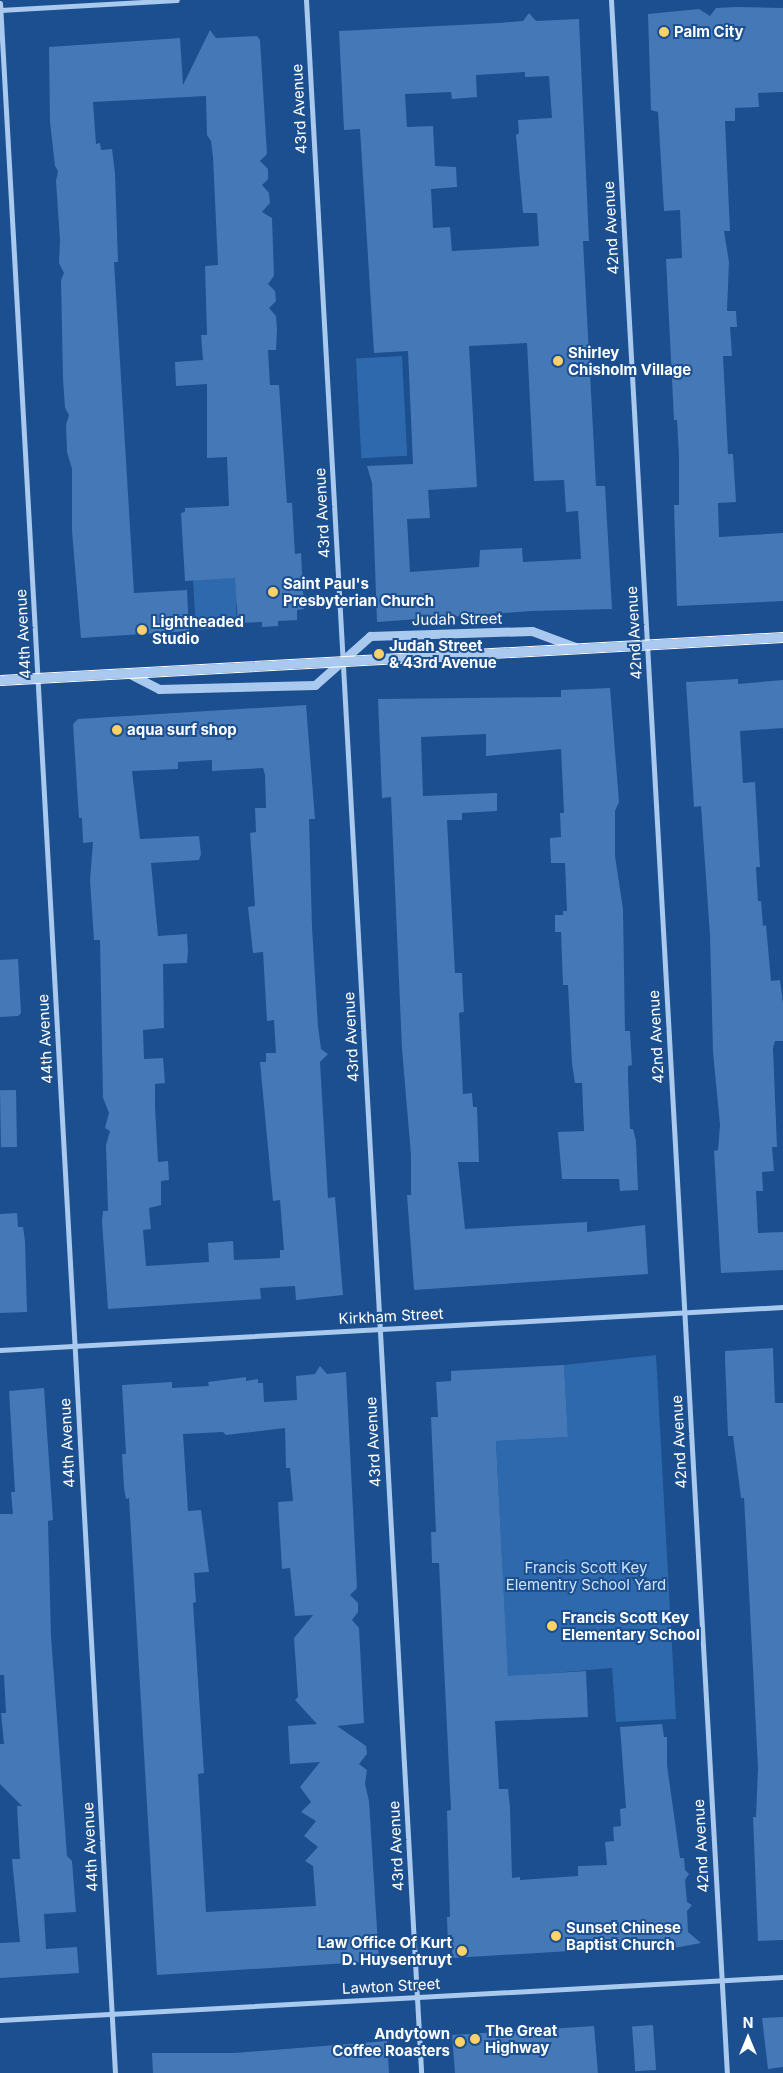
<!DOCTYPE html>
<html>
<head>
<meta charset="utf-8">
<style>
	body { margin:0 }
	#map { position:relative; width:783px; height:2073px; overflow:hidden; background:#1b4f8f; font-family:Inter,sans-serif }
	div>[style] { position:absolute }
	[style*='--x'] { left:calc(var(--x)*1px); top:calc(var(--y)*1px); width:calc(var(--w)*1px); rotate:calc(var(--a)*1deg) }
	.green>* { inset:0; background:#2e69ad; transform-origin:0 0 }
	.building>* { inset:0; background:#4478b7; transform-origin:0 0 }
	.minor>* { height:5px; margin:-2.5px; padding:0 2.5px; transform-origin:2.5px; border-radius:2.5px; background:#a9c9ee }
	.tertiary>* { height:9px; margin:-4.5px; padding:0 4.5px; transform-origin:4.5px; border-radius:4.5px; background:#a9c9ee }
	.tram>* { height:1px; margin:-0.5px; padding:0 0.5px; transform-origin:0.5px; border-radius:0.5px; background:#fff }
	.dots>* { width:14px; height:14px; translate:-50% -50%; box-sizing:border-box; border:2px solid #1b4f8f; border-radius:50% }
	span { translate:-50% -50%; white-space:nowrap; text-align:center; line-height:1.15; -webkit-text-stroke:4px #1b4f8f; paint-order:stroke }
	.poi-label { font-size:15px; color:#fff; font-weight:700 }
	.left { translate:0 -50%; text-align:left }
	.right { translate:-100% -50%; text-align:right }
	.street-label { font-size:15px; color:#fff }
	.park-label { font-size:15px; color:#cfe3fa }
	.north { position:absolute; left:723px; top:2013px; width:50px; height:50px; -webkit-text-stroke:4px #1b4f8f; paint-order:stroke; rotate:0deg; font-size:14px; font-weight:700; line-height:20px; text-align:center; color:#fff }
	.north::after { content:''; display:block; margin:auto; width:18px; height:22px; background:#fff; clip-path:polygon(50% 0,100% 100%,50% 72%,0 100%) }
</style>
</head>
<body>
<div id="map">
	<div class="green">
		<div style="left:402px;top:356px;width:100px;height:46px;rotate:87deg"></div>
		<div style="clip-path:polygon(242px 577px,243px 603px,236px 604px,237px 627px,196px 630px,193px 580px)"></div>
		<div style="clip-path:polygon(656px 1355px,676px 1719px,616px 1722px,612px 1668px,529px 1675px,532px 1720px,510px 1720px,496px 1441px,568px 1437px,564px 1365px)"></div>
	</div>
	<div class="building">
		<div style="clip-path:polygon(737px 7px,783px 8px,783px 92px,758px 93px,759px 107px,735px 108px,735px 121px,725px 121px,730px 231px,724px 231px,729px 262px,727px 311px,736px 311px,737px 327px,730px 327px,732px 356px,723px 356px,728px 454px,733px 454px,736px 502px,718px 503px,719px 537px,783px 533px,783px 601px,677px 606px,674px 505px,679px 505px,679px 456px,677px 420px,674px 420px,666px 259px,682px 258px,680px 210px,664px 211px,658px 112px,651px 110px,648px 14px,699px 9px,710px 16px,716px 8px)"></div>
		<div style="clip-path:polygon(evenodd,529px 13px,536px 21px,579px 19px,589px 241px,583px 241px,596px 486px,605px 486px,612px 609px,531px 611px,377px 622px,372px 483px,367px 466px,413px 464px,408px 351px,374px 353px,360px 129px,344px 130px,339px 31px,499px 23px,523px 21px,529px 13px,525px 72px,525px 77px,549px 76px,552px 118px,518px 120px,519px 133px,516px 135px,523px 213px,537px 213px,539px 246px,452px 251px,450px 227px,433px 228px,431px 189px,457px 187px,456px 167px,435px 166px,433px 126px,407px 127px,405px 94px,451px 92px,452px 99px,477px 97px,476px 75px,525px 72px,529px 13px,527px 343px,534px 481px,564px 480px,566px 512px,578px 511px,581px 559px,523px 562px,522px 548px,480px 550px,479px 567px,410px 572px,407px 519px,430px 518px,428px 490px,477px 487px,469px 346px,527px 343px)"></div>
		<div style="clip-path:polygon(210px 30px,216px 38px,257px 36px,260px 40px,267px 154px,260px 161px,268px 169px,268px 179px,262px 185px,269px 193px,270px 203px,262px 212px,272px 218px,274px 276px,268px 284px,275px 291px,276px 301px,269px 308px,276px 316px,277px 330px,276px 350px,268px 350px,270px 385px,279px 385px,287px 503px,292px 503px,295px 554px,301px 553px,304px 609px,297px 610px,297px 620px,278px 621px,278px 626px,262px 627px,262px 622px,238px 623px,235px 578px,185px 581px,181px 513px,185px 512px,185px 508px,229px 506px,227px 457px,207px 458px,207px 384px,176px 386px,175px 362px,203px 360px,201px 335px,207px 335px,205px 266px,218px 265px,213px 157px,211px 141px,207px 135px,206px 96px,93px 102px,96px 144px,100px 143px,101px 150px,112px 149px,115px 173px,118px 262px,114px 262px,134px 593px,187px 590px,189px 631px,81px 638px,72px 531px,72px 469px,67px 452px,66px 425px,69px 415px,65px 408px,63px 379px,61px 280px,64px 273px,59px 263px,60px 240px,56px 181px,58px 171px,55px 166px,50px 122px,49px 47px,180px 38px,183px 85px)"></div>
		<div style="clip-path:polygon(738px 679px,738px 684px,783px 680px,783px 728px,740px 731px,743px 783px,755px 782px,760px 867px,756px 867px,758px 901px,761px 901px,763px 926px,766px 925px,771px 981px,780px 980px,783px 1003px,783px 1041px,775px 1041px,773px 1048px,777px 1147px,772px 1147px,774px 1171px,762px 1172px,763px 1191px,756px 1191px,758px 1233px,783px 1232px,783px 1270px,721px 1273px,714px 1151px,718px 1150px,720px 1125px,713px 1052px,710px 935px,701px 806px,694px 807px,686px 682px)"></div>
		<div style="clip-path:polygon(610px 688px,619px 802px,615px 811px,615px 856px,623px 909px,625px 1031px,630px 1031px,632px 1065px,628px 1066px,628px 1078px,630px 1129px,633px 1129px,636px 1141px,638px 1190px,620px 1191px,619px 1179px,562px 1179px,558px 1132px,584px 1131px,582px 1083px,575px 1083px,572px 1064px,568px 985px,563px 985px,561px 932px,555px 932px,555px 915px,563px 915px,563px 911px,567px 911px,565px 863px,551px 863px,550px 843px,550px 838px,561px 837px,560px 813px,564px 813px,561px 749px,486px 756px,486px 734px,421px 737px,423px 796px,497px 793px,497px 811px,462px 813px,462px 820px,447px 820px,455px 973px,462px 973px,463px 996px,464px 1012px,459px 1013px,463px 1094px,472px 1093px,473px 1107px,477px 1107px,479px 1162px,458px 1162px,465px 1229px,587px 1222px,587px 1232px,645px 1225px,648px 1274px,414px 1290px,407px 1195px,411px 1195px,411px 1155px,402px 1049px,391px 797px,382px 798px,378px 699px,561px 697px,561px 690px)"></div>
		<div style="clip-path:polygon(evenodd,306px 705px,315px 819px,309px 819px,312px 927px,318px 1026px,321px 1049px,328px 1054px,320px 1062px,328px 1198px,335px 1197px,343px 1295px,296px 1300px,295px 1286px,260px 1288px,261px 1299px,108px 1309px,102px 1221px,103px 1211px,108px 1211px,106px 1145px,110px 1131px,105px 1128px,109px 1113px,103px 1098px,100px 940px,94px 940px,90px 880px,93px 842px,83px 843px,82px 818px,79px 818px,73px 724px,78px 719px,306px 705px,212px 760px,212px 771px,263px 768px,265px 775px,266px 808px,255px 808px,256px 832px,250px 833px,255px 906px,248px 907px,253px 953px,263px 952px,267px 1021px,274px 1020px,276px 1053px,266px 1053px,266px 1062px,260px 1062px,273px 1201px,280px 1200px,284px 1250px,280px 1250px,280px 1258px,234px 1260px,233px 1241px,208px 1243px,209px 1262px,146px 1266px,143px 1230px,151px 1229px,149px 1208px,161px 1205px,161px 1181px,169px 1180px,168px 1161px,158px 1162px,155px 1107px,155px 1084px,165px 1083px,163px 1058px,144px 1059px,143px 1030px,164px 1028px,163px 964px,187px 963px,188px 951px,187px 934px,158px 936px,151px 863px,199px 860px,201px 854px,199px 836px,140px 839px,132px 771px,178px 769px,178px 762px,212px 760px)"></div>
		<div style="clip-path:polygon(18px 959px,21px 1013px,18px 1016px,0 1017px,0 960px)"></div>
		<div style="left:16px;top:1090px;width:57px;height:16px;rotate:89deg"></div>
		<div style="clip-path:polygon(17px 1213px,18px 1227px,23px 1227px,25px 1241px,27px 1312px,0 1313px,0 1214px)"></div>
		<div style="clip-path:polygon(773px 1348px,775px 1403px,783px 1403px,783px 1940px,758px 1941px,753px 1817px,756px 1817px,758px 1768px,748px 1571px,744px 1498px,741px 1498px,733px 1436px,728px 1436px,725px 1358px,725px 1351px)"></div>
		<div style="clip-path:polygon(564px 1365px,568px 1437px,496px 1441px,508px 1676px,586px 1671px,588px 1717px,495px 1721px,499px 1789px,508px 1789px,510px 1807px,512px 1878px,520px 1877px,520px 1880px,578px 1876px,578px 1866px,607px 1865px,605px 1842px,614px 1841px,613px 1827px,621px 1826px,620px 1809px,626px 1808px,620px 1727px,662px 1724px,664px 1737px,667px 1737px,667px 1765px,680px 1858px,684px 1858px,685px 1870px,689px 1874px,685px 1880px,687px 1902px,692px 1905px,687px 1911px,688px 1932px,701px 1943px,669px 1949px,620px 1948px,453px 1958px,452px 1948px,448px 1948px,447px 1917px,450px 1917px,447px 1811px,451px 1810px,439px 1563px,432px 1563px,431px 1532px,436px 1532px,431px 1417px,438px 1417px,436px 1382px,451px 1381px,451px 1371px)"></div>
		<div style="clip-path:polygon(evenodd,320px 1366px,327px 1374px,346px 1372px,357px 1588px,350px 1595px,358px 1603px,358px 1612px,352px 1620px,359px 1628px,364px 1723px,337px 1726px,366px 1746px,367px 1754px,359px 1764px,367px 1770px,365px 1784px,369px 1801px,379px 1961px,157px 1975px,129px 1498px,126px 1499px,124px 1488px,122px 1454px,126px 1454px,122px 1385px,172px 1382px,172px 1388px,209px 1386px,208px 1382px,246px 1377px,246px 1381px,258px 1379px,258px 1383px,263px 1383px,264px 1402px,297px 1400px,296px 1376px,315px 1374px,320px 1366px,285px 1428px,286px 1468px,290px 1468px,293px 1501px,278px 1502px,282px 1569px,290px 1568px,295px 1616px,313px 1615px,294px 1638px,298px 1697px,295px 1700px,317px 1724px,288px 1726px,290px 1764px,320px 1762px,300px 1787px,311px 1802px,301px 1812px,316px 1821px,304px 1836px,318px 1847px,305px 1861px,313px 1866px,316px 1906px,206px 1912px,198px 1774px,204px 1773px,193px 1603px,196px 1602px,194px 1573px,209px 1572px,201px 1510px,188px 1511px,183px 1434px,223px 1432px,226px 1435px,285px 1428px)"></div>
		<div style="clip-path:polygon(44px 1388px,53px 1520px,48px 1521px,51px 1636px,67px 1856px,72px 1861px,76px 1912px,44px 1914px,46px 1949px,77px 1947px,79px 1973px,0 1978px,0 1943px,20px 1942px,12px 1859px,20px 1859px,17px 1806px,22px 1806px,0 1784px,0 1744px,4px 1744px,1px 1713px,6px 1713px,4px 1675px,0 1675px,0 1514px,13px 1514px,11px 1492px,15px 1492px,9px 1391px)"></div>
		<div style="clip-path:polygon(783px 2017px,783px 2067px,768px 2069px,762px 2018px)"></div>
		<div style="left:653px;top:2025px;width:45px;height:21px;rotate:86deg"></div>
		<div style="clip-path:polygon(594px 2026px,598px 2073px,455px 2073px,452px 2035px)"></div>
		<div style="clip-path:polygon(387px 2041px,389px 2073px,153px 2073px,152px 2053px,234px 2053px)"></div>
	</div>
	<div class="minor">
		<div style="--x:306;--y:0;--w:2076;--a:86.82"></div>
		<div style="--x:611;--y:0;--w:2076;--a:86.8"></div>
		<div style="--x:0;--y:3;--w:2073;--a:86.82"></div>
		<div style="--x:0;--y:10;--w:177;--a:-3.2"></div>
		<div style="--x:0;--y:1350;--w:784;--a:-3.14"></div>
		<div style="--x:0;--y:2020;--w:784;--a:-3.14"></div>
	</div>
	<div class="tertiary">
		<div style="--x:128;--y:673;--w:35;--a:27"></div>
		<div style="--x:159;--y:689;--w:156;--a:-1.5"></div>
		<div style="--x:315;--y:685;--w:74;--a:-41.7"></div>
		<div style="--x:370;--y:636;--w:162;--a:-1.8"></div>
		<div style="--x:532;--y:631;--w:46;--a:20.4"></div>
		<div style="--x:0;--y:680;--w:784;--a:-3.14"></div>
	</div>
	<div class="tram">
		<div style="--x:0;--y:675;--w:784;--a:-3.14"></div>
		<div style="--x:0;--y:685;--w:784;--a:-3.14"></div>
	</div>
	<div class="dots">
		<div style="left:664px;top:32px;background:#ffd166"></div>
		<div style="left:558px;top:361px;background:#ffd166"></div>
		<div style="left:273px;top:592px;background:#ffd166"></div>
		<div style="left:142px;top:630px;background:#ffd166"></div>
		<div style="left:379px;top:654px;background:#ffd166"></div>
		<div style="left:117px;top:730px;background:#ffd166"></div>
		<div style="left:552px;top:1626px;background:#ffd166"></div>
		<div style="left:556px;top:1936px;background:#ffd166"></div>
		<div style="left:462px;top:1951px;background:#ffd166"></div>
		<div style="left:475px;top:2039px;background:#ffd166"></div>
		<div style="left:460px;top:2042px;background:#ffd166"></div>
	</div>
	<div class="poi-label">
		<span class="left" style="left:674px;top:32px">Palm City</span>
		<span class="left" style="left:568px;top:361px">Shirley<br>Chisholm Village</span>
		<span class="left" style="left:283px;top:592px">Saint Paul's<br>Presbyterian Church</span>
		<span class="left" style="left:152px;top:630px">Lightheaded<br>Studio</span>
		<span class="left" style="left:389px;top:654px">Judah Street<br>&amp; 43rd Avenue</span>
		<span class="left" style="left:127px;top:730px">aqua surf shop</span>
		<span class="left" style="left:562px;top:1626px">Francis Scott Key<br>Elementary School</span>
		<span class="left" style="left:566px;top:1936px">Sunset Chinese<br>Baptist Church</span>
		<span class="right" style="left:452px;top:1951px">Law Office Of Kurt<br>D. Huysentruyt</span>
		<span class="left" style="left:485px;top:2039px">The Great<br>Highway</span>
		<span class="right" style="left:450px;top:2042px">Andytown<br>Coffee Roasters</span>
	</div>
	<div class="street-label">
		<span style="left:299px;top:109px;rotate:-93deg">43rd Avenue</span>
		<span style="left:611px;top:228px;rotate:-93deg">42nd Avenue</span>
		<span style="left:322px;top:513px;rotate:-93deg">43rd Avenue</span>
		<span style="left:457px;top:619px;rotate:-1deg">Judah Street</span>
		<span style="left:634px;top:633px;rotate:-93deg">42nd Avenue</span>
		<span style="left:23px;top:634px;rotate:-93deg">44th Avenue</span>
		<span style="left:351px;top:1037px;rotate:-93deg">43rd Avenue</span>
		<span style="left:656px;top:1037px;rotate:-93deg">42nd Avenue</span>
		<span style="left:45px;top:1039px;rotate:-93deg">44th Avenue</span>
		<span style="left:391px;top:1316px;rotate:-3deg">Kirkham Street</span>
		<span style="left:373px;top:1442px;rotate:-93deg">43rd Avenue</span>
		<span style="left:679px;top:1442px;rotate:-93deg">42nd Avenue</span>
		<span style="left:67px;top:1443px;rotate:-93deg">44th Avenue</span>
		<span style="left:396px;top:1846px;rotate:-93deg">43rd Avenue</span>
		<span style="left:701px;top:1846px;rotate:-93deg">42nd Avenue</span>
		<span style="left:90px;top:1847px;rotate:-93deg">44th Avenue</span>
		<span style="left:391px;top:1986px;rotate:-3deg">Lawton Street</span>
	</div>
	<div class="park-label">
		<span style="left:586px;top:1576px">Francis Scott Key<br>Elementry School Yard</span>
	</div>
	<div class="north">N</div>
</div>
</body>
</html>
